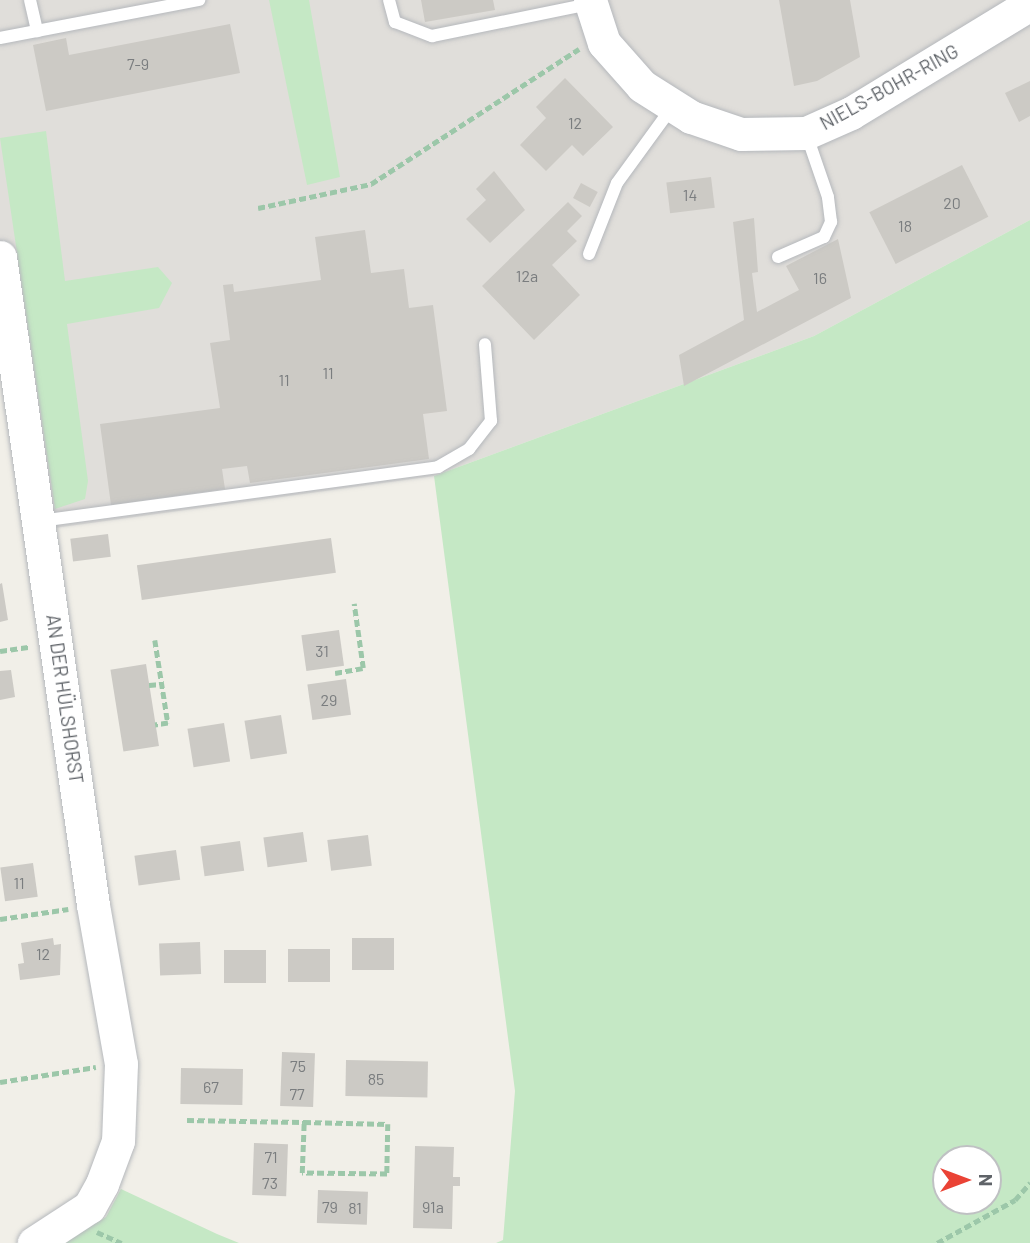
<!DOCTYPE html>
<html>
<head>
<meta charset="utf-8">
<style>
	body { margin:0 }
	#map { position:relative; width:1030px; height:1243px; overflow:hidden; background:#f1efe8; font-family:Barlow,sans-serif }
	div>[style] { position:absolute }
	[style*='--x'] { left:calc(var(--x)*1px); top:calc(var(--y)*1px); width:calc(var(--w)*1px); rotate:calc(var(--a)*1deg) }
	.industrial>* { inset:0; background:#e0deda }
	.green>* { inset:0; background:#c5e8c5 }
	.building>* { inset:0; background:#cccac5; transform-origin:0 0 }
	.path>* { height:4.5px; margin-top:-2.25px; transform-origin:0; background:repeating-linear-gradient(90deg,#9cc7a9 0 7px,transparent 0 10.5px) }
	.roads { filter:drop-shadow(0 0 2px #b5b8bc) drop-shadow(0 0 2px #b5b8bc) }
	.lane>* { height:12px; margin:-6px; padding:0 6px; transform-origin:6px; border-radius:6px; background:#fff }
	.secondary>* { height:33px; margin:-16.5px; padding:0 16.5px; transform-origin:16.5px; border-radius:16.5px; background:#fff }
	span { translate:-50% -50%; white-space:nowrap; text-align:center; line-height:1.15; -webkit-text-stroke:5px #fff; paint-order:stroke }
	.number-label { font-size:16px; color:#7a7d7f }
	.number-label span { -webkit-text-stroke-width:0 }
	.street-label { font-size:19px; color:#5f6368 }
	.north { position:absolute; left:932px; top:1145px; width:70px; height:70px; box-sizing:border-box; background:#fff; border:2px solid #bfc1c3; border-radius:50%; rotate:90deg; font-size:19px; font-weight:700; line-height:28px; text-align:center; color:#5f6368 }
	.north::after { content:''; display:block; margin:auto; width:24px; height:32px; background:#ea4335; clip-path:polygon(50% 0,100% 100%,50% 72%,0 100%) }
</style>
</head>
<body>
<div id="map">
	<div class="industrial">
		<div style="clip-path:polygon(0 0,1030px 0,1030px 220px,814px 336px,434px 476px,40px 530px,0 272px)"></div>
	</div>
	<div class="green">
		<div style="clip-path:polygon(269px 0,309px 0,340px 177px,307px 185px)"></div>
		<div style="clip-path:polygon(46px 131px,65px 281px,158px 267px,172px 283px,159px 308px,67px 324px,88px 481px,85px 499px,55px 509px,0 138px)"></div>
		<div style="clip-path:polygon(evenodd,1030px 220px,1030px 1243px,496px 1243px,503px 1240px,515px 1091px,434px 476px,814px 336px,1030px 220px,946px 1159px,988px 1159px,988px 1201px,946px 1201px,946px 1159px)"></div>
		<div style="clip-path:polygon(121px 1189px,217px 1234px,239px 1243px,65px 1243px,106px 1217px)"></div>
	</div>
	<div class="building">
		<div style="clip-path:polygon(421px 0,493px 0,495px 10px,425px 22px)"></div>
		<div style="clip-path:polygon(779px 0,850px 0,860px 57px,817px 81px,794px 86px)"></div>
		<div style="clip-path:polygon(230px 24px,240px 73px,46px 111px,33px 45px,66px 38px,69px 55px)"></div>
		<div style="clip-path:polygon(565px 78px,613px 127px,583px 156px,572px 145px,546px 171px,520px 145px,546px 118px,536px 107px)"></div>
		<div style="clip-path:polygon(1030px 81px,1030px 116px,1019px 122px,1005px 93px)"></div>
		<div style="left:962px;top:165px;width:58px;height:104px;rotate:63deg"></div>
		<div style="clip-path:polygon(494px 171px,525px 210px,490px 243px,466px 219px,486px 200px,476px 189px)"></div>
		<div style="left:711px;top:177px;width:31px;height:45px;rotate:83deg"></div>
		<div style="left:581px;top:183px;width:19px;height:17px;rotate:28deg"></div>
		<div style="clip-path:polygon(568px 202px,582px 216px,567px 231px,577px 241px,552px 265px,580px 295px,534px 340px,482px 286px)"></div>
		<div style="clip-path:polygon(754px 218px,758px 272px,752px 273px,757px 312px,799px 290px,786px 266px,838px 239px,851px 298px,684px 386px,679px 355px,744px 320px,733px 222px)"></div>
		<div style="clip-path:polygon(365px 230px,371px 273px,404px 269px,409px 308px,433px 305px,447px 411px,423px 414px,429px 459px,250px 483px,247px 466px,222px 469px,225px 489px,111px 505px,100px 424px,220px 408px,210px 343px,230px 340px,223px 285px,233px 284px,234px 292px,321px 280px,315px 237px)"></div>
		<div style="left:108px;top:534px;width:23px;height:38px;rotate:83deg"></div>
		<div style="left:331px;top:538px;width:35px;height:196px;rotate:82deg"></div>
		<div style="clip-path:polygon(2px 583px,8px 620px,0 622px,0 584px)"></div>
		<div style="left:339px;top:630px;width:36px;height:38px;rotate:82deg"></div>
		<div style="left:146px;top:664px;width:83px;height:36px;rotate:81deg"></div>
		<div style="clip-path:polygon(11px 670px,15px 697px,0 700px,0 671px)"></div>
		<div style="left:346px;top:679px;width:36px;height:39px;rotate:82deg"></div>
		<div style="left:281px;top:715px;width:39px;height:37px;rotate:81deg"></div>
		<div style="left:224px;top:723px;width:39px;height:37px;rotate:81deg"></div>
		<div style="left:303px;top:832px;width:30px;height:40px;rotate:82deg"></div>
		<div style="left:368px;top:835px;width:31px;height:41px;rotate:83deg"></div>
		<div style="left:240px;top:841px;width:30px;height:40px;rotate:82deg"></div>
		<div style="left:176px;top:850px;width:30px;height:42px;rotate:82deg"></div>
		<div style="left:33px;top:863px;width:34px;height:33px;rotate:82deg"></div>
		<div style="clip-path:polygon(53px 938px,54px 945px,61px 944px,60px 975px,20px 980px,18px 964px,24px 963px,21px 943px)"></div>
		<div style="left:394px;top:938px;width:32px;height:42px;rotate:90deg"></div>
		<div style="left:200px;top:942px;width:32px;height:41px;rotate:88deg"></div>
		<div style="left:288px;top:949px;width:42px;height:33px"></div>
		<div style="left:266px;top:950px;width:33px;height:42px;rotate:90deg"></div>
		<div style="left:282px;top:1052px;width:33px;height:54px;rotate:2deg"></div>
		<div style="left:346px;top:1060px;width:82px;height:36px;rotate:1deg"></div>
		<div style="left:181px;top:1068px;width:62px;height:36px;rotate:1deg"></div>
		<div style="left:254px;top:1143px;width:34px;height:52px;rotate:2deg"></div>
		<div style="clip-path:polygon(415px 1146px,454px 1147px,453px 1177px,460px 1177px,460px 1186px,453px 1186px,452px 1229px,413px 1228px)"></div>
		<div style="left:318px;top:1190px;width:50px;height:33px;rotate:2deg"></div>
	</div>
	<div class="path">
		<div style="--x:258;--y:208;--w:116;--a:-12"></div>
		<div style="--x:371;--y:184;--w:248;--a:-33"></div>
		<div style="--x:155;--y:640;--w:84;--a:81.1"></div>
		<div style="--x:168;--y:723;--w:13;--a:171"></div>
		<div style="--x:0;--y:651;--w:30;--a:-8"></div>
		<div style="--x:335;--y:673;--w:28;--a:-10"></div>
		<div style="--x:363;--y:668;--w:65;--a:-98"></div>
		<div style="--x:149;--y:685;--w:12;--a:-5"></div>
		<div style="--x:0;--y:919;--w:69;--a:-8.4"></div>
		<div style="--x:0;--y:1082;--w:97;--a:-8.9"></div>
		<div style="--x:187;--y:1120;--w:117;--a:1"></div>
		<div style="--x:304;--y:1122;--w:84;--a:1.4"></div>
		<div style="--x:388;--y:1124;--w:50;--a:91.1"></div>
		<div style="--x:387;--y:1174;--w:85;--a:-179.3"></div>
		<div style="--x:302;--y:1173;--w:51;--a:-87.8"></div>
		<div style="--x:97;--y:1232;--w:27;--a:24"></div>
		<div style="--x:937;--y:1243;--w:89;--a:-28.9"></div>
		<div style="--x:1015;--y:1200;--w:23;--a:-49"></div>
	</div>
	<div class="roads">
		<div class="lane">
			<div style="--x:30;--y:0;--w:32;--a:77"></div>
			<div style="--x:389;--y:0;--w:23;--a:75"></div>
			<div style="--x:395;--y:22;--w:40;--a:21"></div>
			<div style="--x:432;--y:36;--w:160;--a:-11.5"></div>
			<div style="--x:0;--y:38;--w:203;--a:-10.8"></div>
			<div style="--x:589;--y:254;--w:76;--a:-68.5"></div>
			<div style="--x:617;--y:183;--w:95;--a:-54"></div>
			<div style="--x:778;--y:257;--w:50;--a:-23.5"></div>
			<div style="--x:824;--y:237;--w:17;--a:-65"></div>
			<div style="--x:831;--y:222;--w:25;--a:-97"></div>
			<div style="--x:828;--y:197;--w:68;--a:-109"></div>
			<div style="--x:40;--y:521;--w:402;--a:-7.7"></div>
			<div style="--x:438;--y:467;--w:36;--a:-30"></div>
			<div style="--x:469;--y:449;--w:36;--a:-52"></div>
			<div style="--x:491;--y:421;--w:77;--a:-94.5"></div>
		</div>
		<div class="secondary">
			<div style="--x:590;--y:0;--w:45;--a:72"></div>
			<div style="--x:604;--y:43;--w:57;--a:48.5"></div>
			<div style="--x:642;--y:86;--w:58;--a:32.3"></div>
			<div style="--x:691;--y:117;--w:53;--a:18.8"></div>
			<div style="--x:741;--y:134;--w:65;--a:-0.9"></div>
			<div style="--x:806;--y:133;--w:49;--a:-24"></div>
			<div style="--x:851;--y:113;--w:210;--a:-31.3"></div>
			<div style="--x:0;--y:257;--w:655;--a:81.83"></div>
			<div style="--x:93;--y:905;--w:161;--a:80"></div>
			<div style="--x:121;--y:1064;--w:77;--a:92.2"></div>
			<div style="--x:118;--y:1141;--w:46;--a:110.4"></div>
			<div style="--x:102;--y:1184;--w:26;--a:119"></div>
			<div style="--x:89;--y:1207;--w:66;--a:146.8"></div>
		</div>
	</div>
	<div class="number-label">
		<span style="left:138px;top:64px">7-9</span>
		<span style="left:575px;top:123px">12</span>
		<span style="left:690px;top:195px">14</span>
		<span style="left:952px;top:203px">20</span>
		<span style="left:905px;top:226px">18</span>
		<span style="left:527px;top:276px">12a</span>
		<span style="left:820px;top:278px">16</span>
		<span style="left:328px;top:373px">11</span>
		<span style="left:284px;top:380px">11</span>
		<span style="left:322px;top:651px">31</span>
		<span style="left:329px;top:700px">29</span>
		<span style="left:19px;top:883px">11</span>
		<span style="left:43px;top:954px">12</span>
		<span style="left:298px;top:1066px">75</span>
		<span style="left:376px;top:1079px">85</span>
		<span style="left:211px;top:1087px">67</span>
		<span style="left:297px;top:1094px">77</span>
		<span style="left:271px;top:1157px">71</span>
		<span style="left:270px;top:1183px">73</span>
		<span style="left:330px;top:1207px">79</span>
		<span style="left:433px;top:1207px">91a</span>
		<span style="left:355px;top:1208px">81</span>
	</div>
	<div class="street-label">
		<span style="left:889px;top:87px;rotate:-29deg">NIELS-BOHR-RING</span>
		<span style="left:65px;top:699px;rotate:82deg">AN DER HÜLSHORST</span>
	</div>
	<div class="north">N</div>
</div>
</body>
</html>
